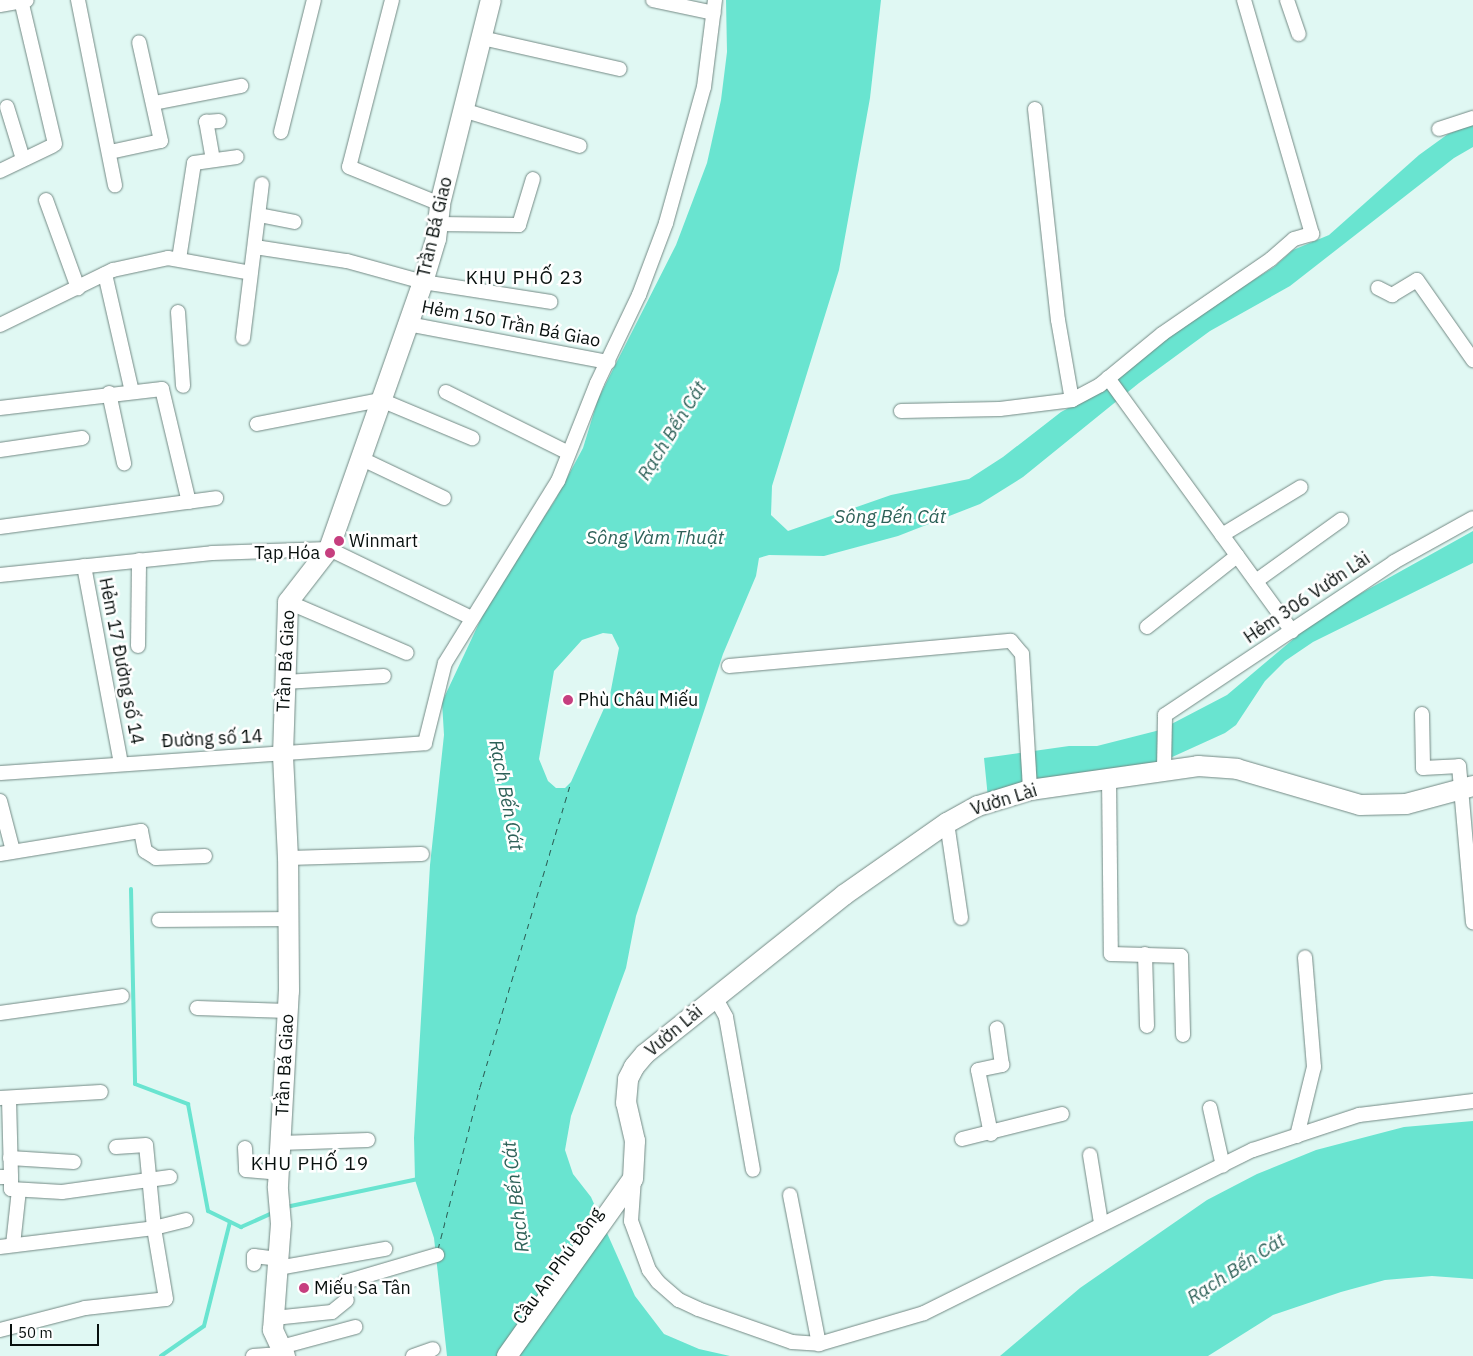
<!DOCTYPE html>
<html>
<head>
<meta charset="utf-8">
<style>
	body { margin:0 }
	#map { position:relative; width:1473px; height:1356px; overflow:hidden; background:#e0f8f3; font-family:"IBM Plex Sans",sans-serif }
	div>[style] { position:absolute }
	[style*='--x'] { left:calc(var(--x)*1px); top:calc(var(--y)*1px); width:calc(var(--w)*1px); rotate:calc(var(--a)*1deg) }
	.water>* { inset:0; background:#69e4d0 }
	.stream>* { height:4px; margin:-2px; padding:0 2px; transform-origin:2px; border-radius:2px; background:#69e4d0 }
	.ferry>* { height:1px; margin-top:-0.5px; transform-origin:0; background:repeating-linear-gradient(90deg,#2d6158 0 6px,transparent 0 11px) }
	.roads { filter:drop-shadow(0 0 1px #738984) drop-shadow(0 0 1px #738984) }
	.street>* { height:14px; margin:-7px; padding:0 7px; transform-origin:7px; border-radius:7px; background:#fff }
	.secondary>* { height:20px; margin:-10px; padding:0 10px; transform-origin:10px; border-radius:10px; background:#fff }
	.dots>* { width:14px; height:14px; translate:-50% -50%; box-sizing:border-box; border:2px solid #fff; border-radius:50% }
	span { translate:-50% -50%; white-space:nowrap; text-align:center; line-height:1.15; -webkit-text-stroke:5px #fff; paint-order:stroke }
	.street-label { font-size:18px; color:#08100e }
	.poi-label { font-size:18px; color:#08100e }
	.left { translate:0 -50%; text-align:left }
	.right { translate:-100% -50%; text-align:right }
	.neighbourhood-label { font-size:19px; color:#08100e; letter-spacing:1px }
	.water-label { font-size:19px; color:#2d6158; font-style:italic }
	.scale { position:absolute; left:10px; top:1324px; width:89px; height:22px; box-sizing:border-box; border:2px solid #08100e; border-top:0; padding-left:6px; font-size:15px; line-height:18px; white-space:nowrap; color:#08100e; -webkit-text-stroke:4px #fff; paint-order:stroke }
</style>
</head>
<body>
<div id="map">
	<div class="water">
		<div style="clip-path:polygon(evenodd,726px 0,881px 0,870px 98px,839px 270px,772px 486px,771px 515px,788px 531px,891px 495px,969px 479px,1003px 457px,1061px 412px,1095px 394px,1180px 327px,1274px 267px,1293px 250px,1329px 235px,1419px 155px,1448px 134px,1473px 124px,1473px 147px,1454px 158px,1290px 286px,1210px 331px,1139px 383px,1023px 477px,980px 504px,898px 536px,824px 556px,769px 555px,759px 558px,756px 576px,723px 654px,636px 916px,626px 968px,571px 1116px,565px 1150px,573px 1174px,591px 1197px,635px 1296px,664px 1334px,699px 1349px,730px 1356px,447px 1356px,434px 1238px,415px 1180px,414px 1138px,430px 865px,444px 735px,442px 702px,494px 591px,554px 502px,583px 448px,598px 399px,676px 245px,707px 163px,721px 100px,727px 52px,726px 0,603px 633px,612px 634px,619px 648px,610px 695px,571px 782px,565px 788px,556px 788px,548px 781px,539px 759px,554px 671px,582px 640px,603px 633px)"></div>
		<div style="clip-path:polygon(1473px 531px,1473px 563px,1313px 642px,1285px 661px,1265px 681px,1236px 725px,1225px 733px,1159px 763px,988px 798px,984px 758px,1069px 746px,1097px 746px,1160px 730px,1227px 695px,1322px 615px)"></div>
		<div style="clip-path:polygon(1473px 1121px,1473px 1279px,1432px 1276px,1385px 1280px,1341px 1292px,1273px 1315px,1208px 1356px,1000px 1356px,1080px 1288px,1207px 1200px,1257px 1174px,1316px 1150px,1404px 1127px)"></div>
	</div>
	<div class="stream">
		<div style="--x:131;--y:889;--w:195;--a:88.8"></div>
		<div style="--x:135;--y:1084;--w:57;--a:20.7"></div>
		<div style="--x:188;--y:1104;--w:109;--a:79.4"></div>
		<div style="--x:208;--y:1211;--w:37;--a:26"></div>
		<div style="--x:241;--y:1227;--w:37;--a:-24"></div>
		<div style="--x:286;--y:1207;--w:135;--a:-12"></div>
		<div style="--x:161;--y:1356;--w:52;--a:-34.9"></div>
		<div style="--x:204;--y:1326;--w:107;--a:-76"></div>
	</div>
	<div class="ferry">
		<div style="--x:438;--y:1249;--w:167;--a:-75.5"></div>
		<div style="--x:480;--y:1087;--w:318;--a:-73.4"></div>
	</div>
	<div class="roads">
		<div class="street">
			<div style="--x:21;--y:0;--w:148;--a:76.7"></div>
			<div style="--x:78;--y:0;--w:189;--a:78.7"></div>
			<div style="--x:392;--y:0;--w:172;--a:104.4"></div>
			<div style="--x:349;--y:167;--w:98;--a:22.1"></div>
			<div style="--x:653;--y:0;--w:62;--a:12"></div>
			<div style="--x:1287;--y:0;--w:36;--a:71"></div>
			<div style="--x:0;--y:5;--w:27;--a:-10"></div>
			<div style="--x:482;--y:38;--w:141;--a:12.7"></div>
			<div style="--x:154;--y:103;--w:89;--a:-11.1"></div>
			<div style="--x:7;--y:107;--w:54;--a:72.9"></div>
			<div style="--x:1035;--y:109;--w:212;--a:83.8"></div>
			<div style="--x:1058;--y:320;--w:81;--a:80.1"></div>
			<div style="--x:463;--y:110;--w:122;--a:17.1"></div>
			<div style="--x:1439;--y:129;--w:36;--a:-18"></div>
			<div style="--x:281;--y:132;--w:136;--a:-76"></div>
			<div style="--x:110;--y:152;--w:52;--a:-12.2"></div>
			<div style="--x:161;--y:141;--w:101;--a:-102.5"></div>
			<div style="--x:213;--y:160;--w:39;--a:-100"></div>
			<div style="--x:206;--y:122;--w:13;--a:-4"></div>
			<div style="--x:0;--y:171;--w:58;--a:-25.7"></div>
			<div style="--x:46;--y:200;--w:94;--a:70"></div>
			<div style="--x:259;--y:215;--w:36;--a:11"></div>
			<div style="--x:438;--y:224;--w:81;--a:0.7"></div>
			<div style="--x:519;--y:225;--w:48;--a:-73.1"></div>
			<div style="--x:255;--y:247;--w:93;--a:8.7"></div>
			<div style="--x:347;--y:261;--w:79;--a:15.4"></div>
			<div style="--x:423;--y:282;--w:129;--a:8.9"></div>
			<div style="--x:179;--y:259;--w:97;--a:-81.1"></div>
			<div style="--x:194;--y:163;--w:43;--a:-7.9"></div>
			<div style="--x:105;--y:274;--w:121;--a:77.1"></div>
			<div style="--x:1378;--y:288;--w:16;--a:27"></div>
			<div style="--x:1392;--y:295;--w:29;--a:-31"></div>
			<div style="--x:1417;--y:280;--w:98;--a:55"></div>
			<div style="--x:178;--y:312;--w:74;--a:86.1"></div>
			<div style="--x:408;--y:324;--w:204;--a:10.8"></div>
			<div style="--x:0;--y:325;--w:126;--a:-26"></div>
			<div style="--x:113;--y:270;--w:56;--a:-12.3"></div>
			<div style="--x:168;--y:258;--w:84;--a:10.2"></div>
			<div style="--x:243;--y:338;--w:155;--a:-83"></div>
			<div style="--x:1108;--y:378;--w:313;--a:54"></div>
			<div style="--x:446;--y:392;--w:137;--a:26.4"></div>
			<div style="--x:109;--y:393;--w:72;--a:77.9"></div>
			<div style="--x:0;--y:408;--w:163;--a:-6.7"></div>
			<div style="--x:162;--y:389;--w:116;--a:76.6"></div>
			<div style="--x:901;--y:411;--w:99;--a:-1.2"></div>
			<div style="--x:1000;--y:409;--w:73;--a:-7.1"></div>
			<div style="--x:1072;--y:400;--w:32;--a:-28"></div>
			<div style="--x:1100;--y:385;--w:80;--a:-39.4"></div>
			<div style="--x:1162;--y:334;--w:132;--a:-34.5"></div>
			<div style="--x:1271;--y:259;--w:30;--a:-41"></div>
			<div style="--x:1294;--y:239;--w:19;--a:-16"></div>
			<div style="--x:1312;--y:234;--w:244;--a:-106.2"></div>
			<div style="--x:257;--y:424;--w:126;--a:-11"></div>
			<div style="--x:381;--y:400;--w:99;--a:22.7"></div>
			<div style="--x:0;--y:450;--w:83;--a:-8.3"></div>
			<div style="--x:360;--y:458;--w:93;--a:25.5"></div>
			<div style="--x:0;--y:527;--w:218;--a:-7.6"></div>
			<div style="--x:1222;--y:535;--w:92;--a:-31.3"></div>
			<div style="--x:84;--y:566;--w:200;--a:79.4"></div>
			<div style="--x:0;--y:575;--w:213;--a:-5.9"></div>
			<div style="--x:212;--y:553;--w:117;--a:-2"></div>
			<div style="--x:329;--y:549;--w:159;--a:25.8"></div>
			<div style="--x:1256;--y:581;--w:105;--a:-35.7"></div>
			<div style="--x:288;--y:602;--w:129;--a:23.2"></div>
			<div style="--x:1147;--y:627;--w:115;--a:-38.3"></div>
			<div style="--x:138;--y:646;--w:86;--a:-89.3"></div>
			<div style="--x:729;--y:666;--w:283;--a:-5.1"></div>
			<div style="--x:1011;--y:641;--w:17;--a:50"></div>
			<div style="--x:1022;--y:654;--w:136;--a:86.6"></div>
			<div style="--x:285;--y:682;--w:99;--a:-3.5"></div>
			<div style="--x:1422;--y:714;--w:54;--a:88.9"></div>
			<div style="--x:1423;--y:768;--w:36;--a:-3"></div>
			<div style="--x:1459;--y:766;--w:157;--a:84.9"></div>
			<div style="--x:1164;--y:769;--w:54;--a:-88.9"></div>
			<div style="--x:1165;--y:715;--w:275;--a:-33.7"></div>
			<div style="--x:1394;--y:562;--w:90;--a:-29.1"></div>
			<div style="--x:0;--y:773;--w:426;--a:-4"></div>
			<div style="--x:425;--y:743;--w:82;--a:-76"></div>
			<div style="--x:445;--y:663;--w:214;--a:-58.2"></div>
			<div style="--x:558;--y:481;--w:105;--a:-68.3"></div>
			<div style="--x:597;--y:383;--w:98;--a:-64.5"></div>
			<div style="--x:639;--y:295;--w:77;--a:-69.4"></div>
			<div style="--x:666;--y:223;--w:141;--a:-74.4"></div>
			<div style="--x:704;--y:87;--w:88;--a:-82.8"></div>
			<div style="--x:1109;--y:777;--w:177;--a:89.4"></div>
			<div style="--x:1111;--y:954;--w:70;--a:1.6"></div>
			<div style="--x:1181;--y:956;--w:79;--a:88.5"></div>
			<div style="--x:0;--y:801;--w:52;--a:75.4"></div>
			<div style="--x:947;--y:823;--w:96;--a:81.6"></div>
			<div style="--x:0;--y:854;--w:143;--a:-9.3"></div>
			<div style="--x:141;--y:831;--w:20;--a:79"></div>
			<div style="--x:145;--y:851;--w:13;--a:32"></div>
			<div style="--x:156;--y:858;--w:49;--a:-2.3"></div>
			<div style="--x:288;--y:858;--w:134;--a:-1.7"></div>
			<div style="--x:159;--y:920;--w:131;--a:-0.4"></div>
			<div style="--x:1145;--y:954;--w:72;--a:88.4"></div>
			<div style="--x:715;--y:997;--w:23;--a:61"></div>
			<div style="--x:726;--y:1017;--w:155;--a:80"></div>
			<div style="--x:197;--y:1008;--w:91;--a:1.9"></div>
			<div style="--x:0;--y:1013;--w:123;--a:-7.9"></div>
			<div style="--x:0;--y:1098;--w:101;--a:-3.4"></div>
			<div style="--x:9;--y:1099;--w:78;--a:88.5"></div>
			<div style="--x:1210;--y:1108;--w:59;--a:77.4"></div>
			<div style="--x:991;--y:1134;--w:65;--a:-101.5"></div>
			<div style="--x:978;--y:1070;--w:25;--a:-12"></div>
			<div style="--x:1002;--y:1065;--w:37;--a:-98"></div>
			<div style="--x:1297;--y:1136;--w:71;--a:-76.2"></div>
			<div style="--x:1314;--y:1067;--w:110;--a:-94.7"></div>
			<div style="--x:962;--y:1139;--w:103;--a:-14"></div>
			<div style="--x:280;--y:1143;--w:88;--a:-2"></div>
			<div style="--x:245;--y:1148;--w:22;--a:87"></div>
			<div style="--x:246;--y:1170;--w:33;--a:5"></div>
			<div style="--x:1090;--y:1155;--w:69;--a:80.8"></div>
			<div style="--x:10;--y:1158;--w:64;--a:3.6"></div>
			<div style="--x:0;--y:1177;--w:11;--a:0"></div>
			<div style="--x:11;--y:1177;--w:12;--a:90"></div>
			<div style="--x:11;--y:1189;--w:51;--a:3.4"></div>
			<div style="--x:62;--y:1192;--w:109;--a:-7.9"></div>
			<div style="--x:634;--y:1178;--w:43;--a:94"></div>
			<div style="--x:631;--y:1221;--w:52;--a:69.8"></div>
			<div style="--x:649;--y:1270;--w:15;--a:53"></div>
			<div style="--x:658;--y:1282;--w:28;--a:41"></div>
			<div style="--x:679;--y:1300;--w:21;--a:25"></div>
			<div style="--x:698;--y:1309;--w:100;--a:19.3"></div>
			<div style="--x:792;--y:1342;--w:27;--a:4"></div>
			<div style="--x:819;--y:1344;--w:109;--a:-16.4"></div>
			<div style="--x:924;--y:1313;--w:367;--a:-26.4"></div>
			<div style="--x:1253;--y:1150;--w:112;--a:-18.3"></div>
			<div style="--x:1359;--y:1115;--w:115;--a:-7"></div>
			<div style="--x:790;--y:1195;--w:152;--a:79"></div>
			<div style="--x:13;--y:1245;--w:55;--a:-83.8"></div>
			<div style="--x:0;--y:1247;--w:155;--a:-7"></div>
			<div style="--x:154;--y:1228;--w:33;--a:-14"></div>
			<div style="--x:254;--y:1264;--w:8;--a:-90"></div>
			<div style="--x:254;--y:1256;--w:24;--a:7"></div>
			<div style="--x:278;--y:1268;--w:109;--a:-10.1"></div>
			<div style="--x:345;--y:1282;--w:96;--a:-16.4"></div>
			<div style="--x:274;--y:1318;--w:58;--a:-5.9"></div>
			<div style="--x:332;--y:1312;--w:19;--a:-39"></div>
			<div style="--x:0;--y:1330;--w:88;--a:-14.5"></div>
			<div style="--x:85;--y:1308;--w:81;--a:-6.3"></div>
			<div style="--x:166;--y:1299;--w:72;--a:-99.6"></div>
			<div style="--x:154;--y:1228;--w:83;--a:-95.5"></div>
			<div style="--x:146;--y:1145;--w:30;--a:176"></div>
			<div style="--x:281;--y:1347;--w:77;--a:-15.1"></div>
			<div style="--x:253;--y:1356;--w:31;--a:-4"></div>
			<div style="--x:413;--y:1356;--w:21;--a:-19"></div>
		</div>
		<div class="secondary">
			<div style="--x:285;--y:1356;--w:29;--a:-115"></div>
			<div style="--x:273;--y:1330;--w:106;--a:-85.7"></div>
			<div style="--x:281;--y:1224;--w:38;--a:-95"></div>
			<div style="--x:278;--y:1186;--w:195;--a:-86.8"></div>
			<div style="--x:289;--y:991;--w:133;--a:-90.4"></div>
			<div style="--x:288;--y:858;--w:103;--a:-92.8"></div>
			<div style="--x:283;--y:755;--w:153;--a:-88.1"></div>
			<div style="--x:288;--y:602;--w:67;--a:-52.3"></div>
			<div style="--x:329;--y:549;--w:283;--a:-70.6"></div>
			<div style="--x:423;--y:282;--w:45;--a:-73.2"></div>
			<div style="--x:436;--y:239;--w:35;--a:-83"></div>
			<div style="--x:440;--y:204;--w:210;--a:-76"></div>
			<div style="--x:507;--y:1356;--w:217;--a:-54.6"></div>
			<div style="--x:633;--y:1179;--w:38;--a:-87"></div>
			<div style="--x:635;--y:1141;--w:39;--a:-103"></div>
			<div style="--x:626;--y:1103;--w:24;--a:-85"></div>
			<div style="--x:628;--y:1079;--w:13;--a:-63"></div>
			<div style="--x:634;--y:1067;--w:17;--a:-50"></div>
			<div style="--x:645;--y:1054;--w:255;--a:-38.6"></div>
			<div style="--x:844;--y:895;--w:126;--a:-35"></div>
			<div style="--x:947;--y:823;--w:35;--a:-29"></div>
			<div style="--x:978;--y:806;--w:54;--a:-17.1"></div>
			<div style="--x:1030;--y:790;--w:170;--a:-8.1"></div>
			<div style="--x:1198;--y:766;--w:39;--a:4"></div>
			<div style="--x:1237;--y:769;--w:128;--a:16.3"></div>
			<div style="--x:1360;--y:805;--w:46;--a:-1.2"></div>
			<div style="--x:1406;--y:804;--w:69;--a:-15"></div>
		</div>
	</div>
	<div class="dots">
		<div style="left:339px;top:541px;background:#c63f7f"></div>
		<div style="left:330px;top:553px;background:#c63f7f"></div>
		<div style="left:568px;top:700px;background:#c63f7f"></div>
		<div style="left:304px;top:1288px;background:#c63f7f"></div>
	</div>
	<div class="street-label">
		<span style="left:435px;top:227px;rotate:-77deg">Trần Bá Giao</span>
		<span style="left:511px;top:324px;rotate:11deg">Hẻm 150 Trần Bá Giao</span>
		<span style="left:1307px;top:598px;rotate:-34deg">Hẻm 306 Vườn Lài</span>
		<span style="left:121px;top:661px;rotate:79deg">Hẻm 17 Đường số 14</span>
		<span style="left:286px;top:661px;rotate:-87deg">Trần Bá Giao</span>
		<span style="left:212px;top:739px;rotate:-3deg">Đường số 14</span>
		<span style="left:1004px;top:800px;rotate:-17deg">Vườn Lài</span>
		<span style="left:674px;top:1031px;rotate:-40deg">Vườn Lài</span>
		<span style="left:285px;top:1065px;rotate:-87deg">Trần Bá Giao</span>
		<span style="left:558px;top:1266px;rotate:-54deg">Cầu An Phú Đông</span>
	</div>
	<div class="poi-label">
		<span class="left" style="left:349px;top:541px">Winmart</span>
		<span class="right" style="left:320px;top:553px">Tạp Hóa</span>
		<span class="left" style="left:578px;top:700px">Phù Châu Miếu</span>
		<span class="left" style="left:314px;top:1288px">Miếu Sa Tân</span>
	</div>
	<div class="neighbourhood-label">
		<span style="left:525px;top:278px">KHU PHỐ 23</span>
		<span style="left:310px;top:1164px">KHU PHỐ 19</span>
	</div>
	<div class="water-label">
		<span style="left:672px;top:431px;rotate:-58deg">Rạch Bến Cát</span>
		<span style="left:890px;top:517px">Sông Bến Cát</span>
		<span style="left:655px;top:538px">Sông Vàm Thuật</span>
		<span style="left:506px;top:795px;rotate:79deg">Rạch Bến Cát</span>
		<span style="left:516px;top:1197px;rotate:-97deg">Rạch Bến Cát</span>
		<span style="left:1236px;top:1269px;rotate:-33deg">Rạch Bến Cát</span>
	</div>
	<div class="scale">50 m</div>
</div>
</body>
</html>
